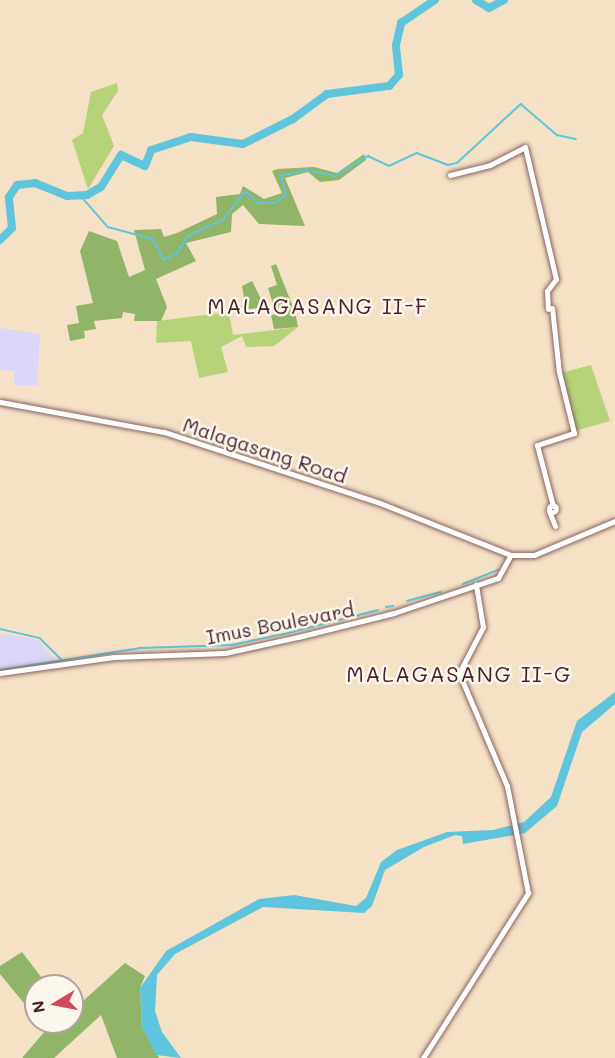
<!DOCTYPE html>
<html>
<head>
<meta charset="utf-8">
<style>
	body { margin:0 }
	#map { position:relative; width:615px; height:1058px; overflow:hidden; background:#f5e1c5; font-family:Mali,sans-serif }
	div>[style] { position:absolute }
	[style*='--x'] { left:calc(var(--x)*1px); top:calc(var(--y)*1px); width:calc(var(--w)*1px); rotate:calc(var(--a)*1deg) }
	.built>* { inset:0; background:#dad6f7 }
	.green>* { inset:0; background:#b6d379 }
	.forest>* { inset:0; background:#90b569 }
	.water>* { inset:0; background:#5fc5dc }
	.stream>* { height:1.5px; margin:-0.75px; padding:0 0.75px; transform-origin:0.75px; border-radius:0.75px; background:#5fc5dc }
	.river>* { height:8px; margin:-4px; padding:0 4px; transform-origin:4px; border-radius:4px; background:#5fc5dc }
	.roads { filter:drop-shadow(0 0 2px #866361) drop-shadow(0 0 2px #866361) }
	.secondary>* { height:5px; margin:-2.5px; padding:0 2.5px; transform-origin:2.5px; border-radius:2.5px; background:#fff }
	.secondary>.ring { margin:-2.5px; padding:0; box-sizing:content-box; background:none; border:5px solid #fff; border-radius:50% }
	span { translate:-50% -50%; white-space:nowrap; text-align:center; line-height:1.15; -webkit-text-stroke:5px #fbf7ec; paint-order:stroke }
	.street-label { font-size:20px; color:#4a1f2b }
	.quarter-label { font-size:22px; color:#4a1f2b; letter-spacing:1.5px }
	.north { position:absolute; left:24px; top:974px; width:60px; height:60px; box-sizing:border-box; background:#fbf7ec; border:2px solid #b4a19f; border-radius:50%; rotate:260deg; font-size:16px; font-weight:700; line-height:24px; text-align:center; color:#4a1f2b }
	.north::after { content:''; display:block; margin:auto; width:21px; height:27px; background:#d1495b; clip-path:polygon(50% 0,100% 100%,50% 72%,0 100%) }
</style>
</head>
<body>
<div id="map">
	<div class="built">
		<div style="clip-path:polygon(0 328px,40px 334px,37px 385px,14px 385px,14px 371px,0 370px)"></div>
		<div style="clip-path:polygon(7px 634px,38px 640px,56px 661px,0 669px,0 636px)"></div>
	</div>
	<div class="green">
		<div style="clip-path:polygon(117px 83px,118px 91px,102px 115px,114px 146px,88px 189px,72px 140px,83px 133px,91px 92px)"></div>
		<div style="clip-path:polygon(229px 312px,233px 335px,298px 327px,274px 346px,246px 347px,242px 336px,221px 347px,228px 372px,199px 378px,191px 341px,156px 343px,157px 321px)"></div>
		<div style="clip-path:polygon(591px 365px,610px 421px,575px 431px,561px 373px)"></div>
	</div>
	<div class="forest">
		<div style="clip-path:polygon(364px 154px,366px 160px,339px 180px,320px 182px,308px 172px,285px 178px,305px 226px,259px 224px,243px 205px,232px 214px,231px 232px,186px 243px,196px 261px,156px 279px,167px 307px,161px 321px,134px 321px,135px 314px,123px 312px,122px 318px,94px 321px,96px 329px,84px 331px,85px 338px,70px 341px,67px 325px,79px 323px,76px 306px,93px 303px,80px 251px,89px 231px,117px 241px,129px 277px,145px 270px,134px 230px,161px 229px,164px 237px,177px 233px,217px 214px,216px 197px,240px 194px,243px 186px,264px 199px,282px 193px,272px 171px,277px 169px,314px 167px,337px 173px)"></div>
		<div style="clip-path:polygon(276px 264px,295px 312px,298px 327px,274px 329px,271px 315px,276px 314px,268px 288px,277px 285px,271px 266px)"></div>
		<div style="clip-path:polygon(252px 281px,265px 307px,229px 312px,245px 304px,242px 286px)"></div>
		<div style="clip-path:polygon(22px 952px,48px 986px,36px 986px,36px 1018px,0 974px,0 966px)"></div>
		<div style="clip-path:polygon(125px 963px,145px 976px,140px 988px,142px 1027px,159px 1058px,117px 1058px,101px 1015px,54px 1058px,22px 1058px,45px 1031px,39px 1022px,72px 1022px,72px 1011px)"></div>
	</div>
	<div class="water">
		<div style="clip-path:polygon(615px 692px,615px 704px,582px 732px,557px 806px,525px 833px,463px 844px,462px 836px,455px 835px,424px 847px,385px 870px,372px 906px,364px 913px,263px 907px,175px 954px,157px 975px,155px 1011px,162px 1032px,181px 1058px,156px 1055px,142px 1027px,140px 988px,166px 951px,259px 899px,294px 895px,356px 906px,366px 898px,381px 862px,397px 850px,447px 832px,493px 830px,524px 822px,551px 797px,577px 721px)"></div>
	</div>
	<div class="stream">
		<div style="--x:81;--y:196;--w:41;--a:48.9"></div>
		<div style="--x:108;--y:227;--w:47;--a:14.9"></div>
		<div style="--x:153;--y:239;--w:24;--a:62"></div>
		<div style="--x:164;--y:260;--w:15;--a:-28"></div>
		<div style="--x:177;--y:253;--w:20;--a:-57"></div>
		<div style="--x:188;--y:236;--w:38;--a:-25"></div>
		<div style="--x:223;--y:220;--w:37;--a:-52"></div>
		<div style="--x:246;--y:191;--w:17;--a:45"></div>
		<div style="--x:258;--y:203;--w:17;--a:0"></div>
		<div style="--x:275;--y:203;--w:14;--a:-36"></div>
		<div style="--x:286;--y:195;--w:20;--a:-105"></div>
		<div style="--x:281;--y:176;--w:27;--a:-13"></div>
		<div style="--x:307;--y:170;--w:29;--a:12"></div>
		<div style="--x:335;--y:176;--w:39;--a:-31"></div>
		<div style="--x:368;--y:156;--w:23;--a:25"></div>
		<div style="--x:389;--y:166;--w:31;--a:-25"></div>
		<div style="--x:417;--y:153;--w:33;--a:21"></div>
		<div style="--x:448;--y:165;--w:9;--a:-13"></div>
		<div style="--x:457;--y:163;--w:87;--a:-42.7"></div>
		<div style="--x:521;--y:104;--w:48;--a:40.7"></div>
		<div style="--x:557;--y:135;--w:19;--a:12"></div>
		<div style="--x:463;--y:584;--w:38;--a:-22"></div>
		<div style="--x:407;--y:601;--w:35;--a:-15"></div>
		<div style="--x:386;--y:607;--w:7;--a:-8"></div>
		<div style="--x:0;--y:629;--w:41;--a:12.7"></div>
		<div style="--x:40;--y:638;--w:31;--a:45"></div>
		<div style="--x:280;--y:635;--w:101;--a:-14.3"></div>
		<div style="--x:0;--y:670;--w:142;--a:-8.9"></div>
		<div style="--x:140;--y:648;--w:92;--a:-1.9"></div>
		<div style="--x:232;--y:645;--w:47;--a:-12.3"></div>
	</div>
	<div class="river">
		<div style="--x:476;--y:0;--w:15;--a:32"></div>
		<div style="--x:489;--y:8;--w:17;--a:-28"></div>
		<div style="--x:0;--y:240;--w:17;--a:-45"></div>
		<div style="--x:12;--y:228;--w:31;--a:-96"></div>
		<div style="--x:9;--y:197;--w:14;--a:-56"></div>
		<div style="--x:17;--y:185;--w:18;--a:-6"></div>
		<div style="--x:35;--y:183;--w:35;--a:22"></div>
		<div style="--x:67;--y:196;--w:20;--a:-3"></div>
		<div style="--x:87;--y:195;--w:16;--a:-30"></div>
		<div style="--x:101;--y:187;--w:38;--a:-58"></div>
		<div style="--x:121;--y:155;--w:26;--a:25"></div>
		<div style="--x:145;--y:166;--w:17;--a:-69"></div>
		<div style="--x:151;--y:150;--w:42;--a:-18"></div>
		<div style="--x:191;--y:137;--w:52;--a:7.7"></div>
		<div style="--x:243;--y:144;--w:56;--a:-26.6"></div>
		<div style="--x:293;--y:119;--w:42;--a:-36.3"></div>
		<div style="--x:327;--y:94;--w:63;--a:-7.4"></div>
		<div style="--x:389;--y:86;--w:15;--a:-48"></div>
		<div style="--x:399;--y:75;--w:30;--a:-96"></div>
		<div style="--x:396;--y:45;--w:23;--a:-77"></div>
		<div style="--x:401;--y:23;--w:41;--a:-34.1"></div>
	</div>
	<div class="roads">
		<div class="secondary">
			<div style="--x:450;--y:175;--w:41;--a:-14"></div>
			<div style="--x:490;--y:165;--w:39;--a:-27"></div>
			<div style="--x:525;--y:147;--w:136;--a:76.8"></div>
			<div style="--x:556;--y:279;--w:15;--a:127"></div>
			<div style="--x:547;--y:291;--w:18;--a:87"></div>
			<div style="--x:552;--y:308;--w:64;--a:83.8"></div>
			<div style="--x:559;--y:372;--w:63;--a:76.2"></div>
			<div style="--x:574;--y:433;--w:39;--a:162"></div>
			<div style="--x:537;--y:445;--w:63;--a:75.3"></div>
			<div style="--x:0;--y:402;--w:167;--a:10.4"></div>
			<div style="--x:164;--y:432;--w:227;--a:18.2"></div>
			<div style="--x:380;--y:503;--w:141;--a:21.7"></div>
			<div style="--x:511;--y:555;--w:23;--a:0"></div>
			<div style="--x:534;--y:555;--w:88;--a:-22.8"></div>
			<div class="ring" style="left:549.5px;top:505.5px;width:2px;height:2px"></div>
			<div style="--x:549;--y:511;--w:16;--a:68"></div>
			<div style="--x:0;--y:673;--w:115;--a:-8"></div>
			<div style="--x:114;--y:657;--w:111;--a:-2.1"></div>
			<div style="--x:225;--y:653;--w:75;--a:-12.4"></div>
			<div style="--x:298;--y:637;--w:99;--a:-14"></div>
			<div style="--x:394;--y:613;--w:110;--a:-18.6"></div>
			<div style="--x:498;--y:578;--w:26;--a:-61"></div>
			<div style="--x:423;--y:1058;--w:196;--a:-57.5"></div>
			<div style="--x:528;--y:893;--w:109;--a:-101.1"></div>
			<div style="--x:507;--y:786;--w:123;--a:-113"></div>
			<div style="--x:459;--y:673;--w:52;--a:-62.4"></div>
			<div style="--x:483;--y:627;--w:43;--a:-99.5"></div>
		</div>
	</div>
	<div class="street-label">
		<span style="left:265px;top:450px;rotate:18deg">Malagasang Road</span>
		<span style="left:280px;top:623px;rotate:-11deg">Imus Boulevard</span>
	</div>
	<div class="quarter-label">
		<span style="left:318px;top:306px">MALAGASANG II-F</span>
		<span style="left:459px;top:674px">MALAGASANG II-G</span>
	</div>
	<div class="north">N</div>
</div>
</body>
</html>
